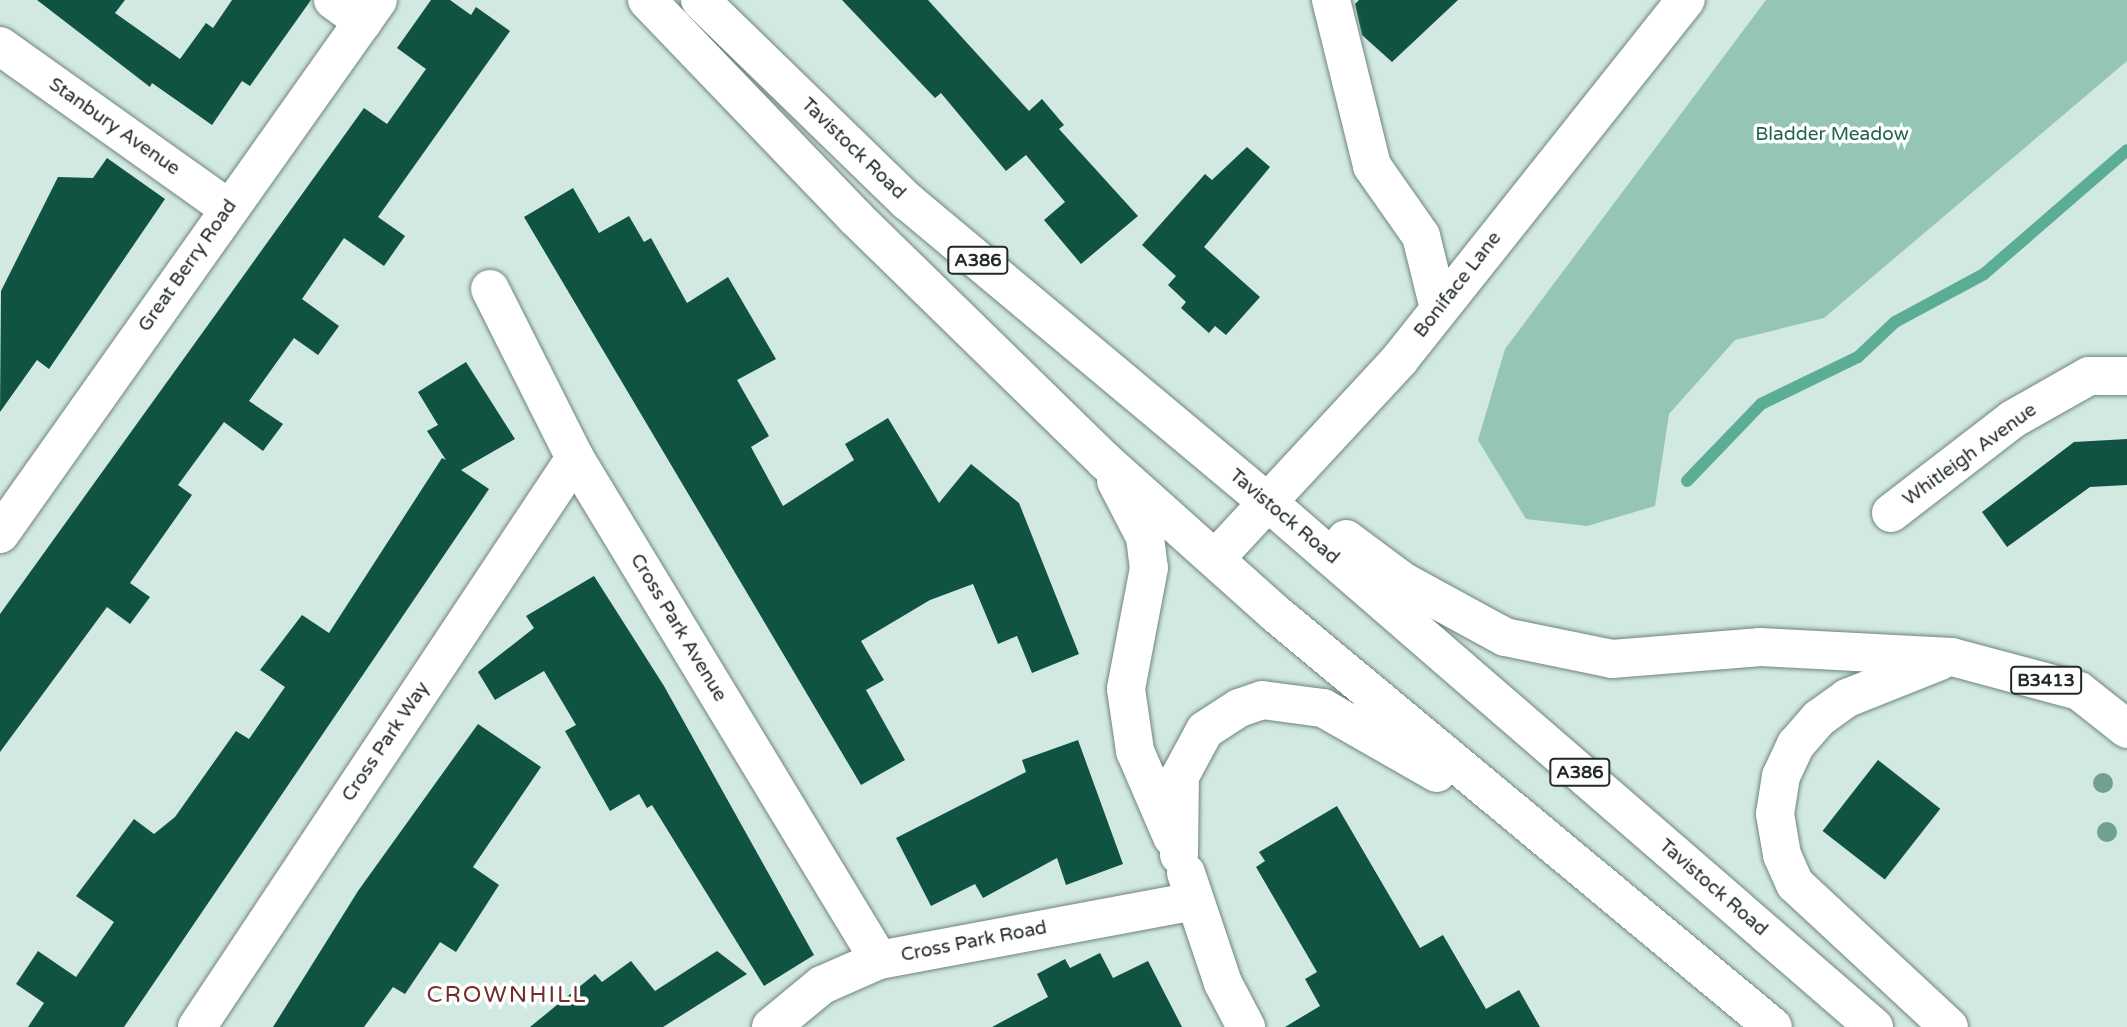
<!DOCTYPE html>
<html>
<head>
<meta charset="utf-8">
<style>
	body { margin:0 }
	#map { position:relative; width:2127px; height:1027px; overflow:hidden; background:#d2e9e1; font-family:"Varela Round",sans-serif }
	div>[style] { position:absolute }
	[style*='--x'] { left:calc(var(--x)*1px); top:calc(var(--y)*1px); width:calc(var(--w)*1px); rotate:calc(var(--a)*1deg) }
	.green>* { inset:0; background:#94c5b5 }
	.stream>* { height:12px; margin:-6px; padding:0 6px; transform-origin:6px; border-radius:6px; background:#5cad95 }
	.building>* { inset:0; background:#105343; transform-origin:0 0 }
	.roads { filter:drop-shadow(0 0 2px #6f847c) drop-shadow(0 0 2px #6f847c) }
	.minor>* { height:38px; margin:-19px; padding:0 19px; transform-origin:19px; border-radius:19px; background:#fff }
	.major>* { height:38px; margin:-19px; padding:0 19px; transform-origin:19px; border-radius:19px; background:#fff }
	.highway>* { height:38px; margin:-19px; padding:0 19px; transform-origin:19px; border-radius:19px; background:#fff }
	.trees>* { width:20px; height:20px; margin:-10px; border-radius:50%; background:#719f92 }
	span { translate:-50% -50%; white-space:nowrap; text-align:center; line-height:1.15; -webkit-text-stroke:7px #fff; paint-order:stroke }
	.shield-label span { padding:2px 5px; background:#fff; border:2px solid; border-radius:5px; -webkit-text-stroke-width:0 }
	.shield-label { font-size:18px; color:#212a27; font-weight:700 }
	.street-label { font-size:19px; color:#212a27 }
	.park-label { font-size:19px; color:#226251 }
	.quarter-label { font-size:23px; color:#722c2c; letter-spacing:2px }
</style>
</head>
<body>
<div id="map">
	<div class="green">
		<div style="clip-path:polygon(1766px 0,2127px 0,2127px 61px,1824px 318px,1735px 340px,1669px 414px,1655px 506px,1587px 526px,1526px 519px,1478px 440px,1505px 349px)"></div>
	</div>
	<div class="stream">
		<div style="--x:1687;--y:481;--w:107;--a:-46.1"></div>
		<div style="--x:1761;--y:404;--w:108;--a:-25.9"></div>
		<div style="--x:1858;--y:357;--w:51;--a:-43.4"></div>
		<div style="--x:1895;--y:322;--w:101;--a:-28.3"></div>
		<div style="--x:1984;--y:274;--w:189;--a:-40.9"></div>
	</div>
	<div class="building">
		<div style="clip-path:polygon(37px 0,125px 0,115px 13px,180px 59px,206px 23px,213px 28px,232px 0,311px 0,250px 86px,242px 81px,212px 125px,152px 83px,150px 87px)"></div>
		<div style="clip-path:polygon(431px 0,450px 0,471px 15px,476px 7px,510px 31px,378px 217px,405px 236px,384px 266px,344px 238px,302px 299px,339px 326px,318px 355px,294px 338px,249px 401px,283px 424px,263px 451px,224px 422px,178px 485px,192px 495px,130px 583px,150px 597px,130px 624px,107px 607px,0 752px,0 614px,364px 108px,387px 124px,426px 69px,397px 48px)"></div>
		<div style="clip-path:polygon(842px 0,928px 0,1029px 111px,1042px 99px,1064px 125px,1059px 129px,1138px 216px,1081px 264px,1044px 220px,1065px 202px,1026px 155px,1006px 171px,941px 93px,935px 98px)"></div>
		<div style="clip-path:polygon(1359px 0,1458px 0,1392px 62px,1362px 35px,1355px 4px)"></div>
		<div style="clip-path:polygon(1247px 147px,1270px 167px,1204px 247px,1260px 297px,1226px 335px,1215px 326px,1209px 333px,1181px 308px,1186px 302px,1168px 285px,1176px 276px,1142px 245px,1205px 174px,1212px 180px)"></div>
		<div style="clip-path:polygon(107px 158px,165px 199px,49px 369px,37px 360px,0 412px,1px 291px,58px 177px,93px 178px)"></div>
		<div style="clip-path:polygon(573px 188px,599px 233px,629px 216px,644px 242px,651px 238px,687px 303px,728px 277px,776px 359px,737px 380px,769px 436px,751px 447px,783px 506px,854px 460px,845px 444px,888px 418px,939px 503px,971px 464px,1019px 503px,1079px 654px,1032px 673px,1017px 636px,998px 644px,973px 584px,930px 600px,861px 641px,884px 680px,866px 690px,905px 760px,861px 785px,524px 217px)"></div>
		<div style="clip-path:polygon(466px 362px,515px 439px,461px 470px,489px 489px,124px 1027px,28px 1027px,44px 1003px,16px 984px,38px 951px,76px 977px,114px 922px,76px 896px,134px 819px,154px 834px,175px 817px,236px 731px,249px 739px,285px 687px,260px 670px,302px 615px,329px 633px,442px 458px,446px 460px,427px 431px,438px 425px,418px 392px)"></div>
		<div style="clip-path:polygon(2127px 439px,2127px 485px,2090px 487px,2007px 547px,1982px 512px,2074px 442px)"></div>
		<div style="clip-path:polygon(594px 576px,664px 686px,814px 955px,764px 986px,652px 805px,647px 808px,639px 794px,610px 811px,565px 731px,576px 725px,544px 671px,495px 700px,478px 672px,534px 628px,526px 616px)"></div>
		<div style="clip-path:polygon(478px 724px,541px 767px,473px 867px,499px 885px,456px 952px,440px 942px,405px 994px,393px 987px,364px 1027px,273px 1027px,358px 891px)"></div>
		<div style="clip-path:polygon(1078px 740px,1123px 864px,1066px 885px,1057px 858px,983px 898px,975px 884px,931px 906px,896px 838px,1026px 772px,1022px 760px)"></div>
		<div style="left:1878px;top:760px;width:79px;height:90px;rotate:38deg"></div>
		<div style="clip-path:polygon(1337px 806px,1420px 948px,1443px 935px,1486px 1009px,1519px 990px,1540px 1027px,1285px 1027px,1320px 1006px,1305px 979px,1317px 972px,1256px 867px,1265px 861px,1259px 852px)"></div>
		<div style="clip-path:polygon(717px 951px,747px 974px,663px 1027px,530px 1027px,595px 974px,602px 982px,631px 961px,655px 991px)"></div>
		<div style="clip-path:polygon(1100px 953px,1113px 978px,1148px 961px,1182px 1027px,992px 1027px,1048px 997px,1037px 974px,1065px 959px,1070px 968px)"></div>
	</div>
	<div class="roads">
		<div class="minor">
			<div style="--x:333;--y:0;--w:37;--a:36"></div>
			<div style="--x:1331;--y:0;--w:171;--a:76.1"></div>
			<div style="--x:1372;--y:166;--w:85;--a:55"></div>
			<div style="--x:1421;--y:236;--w:75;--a:76.1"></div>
			<div style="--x:0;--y:46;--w:280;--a:35.4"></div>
			<div style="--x:490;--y:289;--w:189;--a:63.3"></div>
			<div style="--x:575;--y:458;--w:587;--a:58.8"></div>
			<div style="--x:1891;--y:513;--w:154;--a:-37.6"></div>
			<div style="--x:2013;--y:419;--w:87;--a:-29.5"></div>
			<div style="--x:2089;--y:376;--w:38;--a:0"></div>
			<div style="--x:0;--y:534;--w:654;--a:-54.71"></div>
			<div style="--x:1216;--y:558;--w:271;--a:-47.2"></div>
			<div style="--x:1400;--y:359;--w:459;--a:-51.5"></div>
			<div style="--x:197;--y:1027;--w:683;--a:-56.4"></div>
			<div style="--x:771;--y:1027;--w:66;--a:-39.5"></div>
			<div style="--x:822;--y:985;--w:62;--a:-23.7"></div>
			<div style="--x:879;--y:960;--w:321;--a:-10.6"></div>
		</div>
		<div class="major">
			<div style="--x:1186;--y:873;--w:116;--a:71.4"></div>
			<div style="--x:1223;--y:983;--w:50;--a:62.4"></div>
		</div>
		<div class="highway">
			<div style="--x:647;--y:0;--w:301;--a:46.2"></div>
			<div style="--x:855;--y:217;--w:349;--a:44.3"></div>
			<div style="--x:1105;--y:461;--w:229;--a:41.8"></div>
			<div style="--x:1276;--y:614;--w:646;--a:39.73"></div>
			<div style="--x:700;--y:0;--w:289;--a:44.2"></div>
			<div style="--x:907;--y:201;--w:473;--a:39.9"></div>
			<div style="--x:1270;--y:504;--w:799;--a:40.89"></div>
			<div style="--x:1116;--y:481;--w:63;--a:62.6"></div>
			<div style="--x:1145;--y:537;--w:31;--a:83"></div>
			<div style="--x:1149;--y:568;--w:123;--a:100.8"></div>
			<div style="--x:1126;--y:689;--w:63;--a:81.7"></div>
			<div style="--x:1135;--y:751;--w:94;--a:66.7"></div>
			<div style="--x:1346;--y:539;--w:72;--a:36.6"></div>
			<div style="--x:1404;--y:582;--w:115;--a:28.6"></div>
			<div style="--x:1505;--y:637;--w:109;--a:11.6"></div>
			<div style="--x:1612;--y:659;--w:148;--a:-4.6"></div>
			<div style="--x:1760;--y:647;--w:192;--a:3"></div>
			<div style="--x:1952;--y:657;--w:131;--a:15"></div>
			<div style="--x:2079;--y:691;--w:61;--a:38.4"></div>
			<div style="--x:1940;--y:661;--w:100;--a:158.3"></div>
			<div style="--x:1847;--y:698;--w:34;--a:144"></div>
			<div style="--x:1819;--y:718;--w:35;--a:131"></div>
			<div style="--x:1796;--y:744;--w:35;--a:115"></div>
			<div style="--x:1781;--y:776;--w:38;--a:99"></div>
			<div style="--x:1775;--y:814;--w:42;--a:80.3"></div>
			<div style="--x:1782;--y:855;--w:32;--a:66"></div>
			<div style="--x:1795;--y:884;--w:210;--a:42.9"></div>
			<div style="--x:1179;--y:855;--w:79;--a:-89.3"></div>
			<div style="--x:1180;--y:776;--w:52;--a:-61.5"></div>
			<div style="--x:1205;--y:730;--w:40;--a:-32.9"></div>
			<div style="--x:1239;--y:708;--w:24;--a:-19"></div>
			<div style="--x:1262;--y:700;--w:62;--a:7.5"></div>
			<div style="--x:1323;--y:708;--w:131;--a:29.7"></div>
		</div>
	</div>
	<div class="trees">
		<div style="left:2103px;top:783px"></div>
		<div style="left:2107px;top:832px"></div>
	</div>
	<div class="shield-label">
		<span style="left:978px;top:260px">A386</span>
		<span style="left:2046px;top:680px">B3413</span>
		<span style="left:1580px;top:772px">A386</span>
	</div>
	<div class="street-label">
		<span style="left:114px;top:127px;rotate:35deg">Stanbury Avenue</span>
		<span style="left:853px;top:149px;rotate:44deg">Tavistock Road</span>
		<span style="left:188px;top:266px;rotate:-55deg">Great Berry Road</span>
		<span style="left:1458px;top:285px;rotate:-52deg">Boniface Lane</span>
		<span style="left:1970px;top:455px;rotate:-36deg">Whitleigh Avenue</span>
		<span style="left:1284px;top:517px;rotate:40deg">Tavistock Road</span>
		<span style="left:678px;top:628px;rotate:59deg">Cross Park Avenue</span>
		<span style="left:386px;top:742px;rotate:-56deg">Cross Park Way</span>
		<span style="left:1713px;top:888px;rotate:41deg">Tavistock Road</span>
		<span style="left:974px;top:942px;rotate:-11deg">Cross Park Road</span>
	</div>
	<div class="park-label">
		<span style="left:1832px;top:135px">Bladder Meadow</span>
	</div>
	<div class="quarter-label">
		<span style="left:507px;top:995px">CROWNHILL</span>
	</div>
</div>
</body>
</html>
